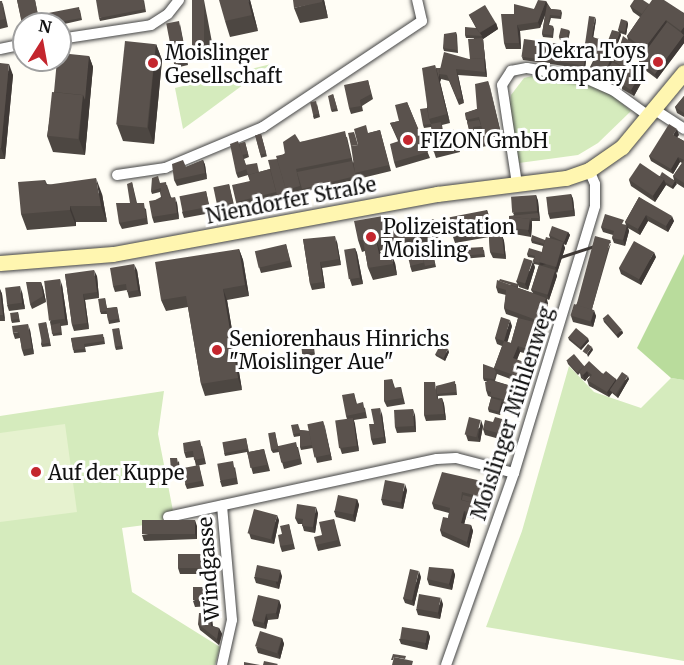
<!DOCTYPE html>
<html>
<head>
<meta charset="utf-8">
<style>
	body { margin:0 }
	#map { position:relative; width:684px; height:665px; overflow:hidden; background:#fffdf5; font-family:Merriweather,serif }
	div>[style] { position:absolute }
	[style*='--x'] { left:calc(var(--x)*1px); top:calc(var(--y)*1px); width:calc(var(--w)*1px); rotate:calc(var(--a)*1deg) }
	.green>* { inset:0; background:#d5ebbd }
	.forest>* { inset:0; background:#b9dc9c }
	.pitch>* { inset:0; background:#e6f2cf }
	.roads { filter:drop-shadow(0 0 2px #444) drop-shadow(0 0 2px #444) }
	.minor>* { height:10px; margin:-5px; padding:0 5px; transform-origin:5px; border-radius:5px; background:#fff }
	.secondary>* { height:15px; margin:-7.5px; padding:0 7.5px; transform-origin:7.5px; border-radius:7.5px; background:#fff6b0 }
	.wall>* { inset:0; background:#4d4742; transform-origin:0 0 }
	.shaded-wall>* { inset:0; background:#3f3936; transform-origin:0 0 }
	.building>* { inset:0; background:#5a524d; transform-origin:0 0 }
	.dots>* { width:16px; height:16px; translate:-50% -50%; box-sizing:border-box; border:3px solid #fff; border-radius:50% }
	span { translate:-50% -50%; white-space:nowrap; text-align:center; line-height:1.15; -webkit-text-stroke:6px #fff; paint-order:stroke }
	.poi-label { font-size:20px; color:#111 }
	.right { translate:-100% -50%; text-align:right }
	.left { translate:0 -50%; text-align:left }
	.street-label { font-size:20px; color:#111 }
	.north { position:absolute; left:12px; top:12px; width:60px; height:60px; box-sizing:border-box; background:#fff; border:2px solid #a0a0a0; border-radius:50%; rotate:11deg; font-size:16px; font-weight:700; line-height:24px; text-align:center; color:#111 }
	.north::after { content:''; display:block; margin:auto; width:21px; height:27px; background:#c4262e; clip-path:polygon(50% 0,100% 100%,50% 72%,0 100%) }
</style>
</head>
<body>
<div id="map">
	<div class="green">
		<div style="clip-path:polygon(271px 64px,201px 116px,183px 129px,175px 88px)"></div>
		<div style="clip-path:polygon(540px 74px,584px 82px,612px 95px,631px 111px,598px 143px,578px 155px,519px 163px,509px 112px,511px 95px,524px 78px)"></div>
		<div style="clip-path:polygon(569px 366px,594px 392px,641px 408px,671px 378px,684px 380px,684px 661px,486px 627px,522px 531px)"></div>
		<div style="clip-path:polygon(164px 391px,158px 434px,175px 521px,122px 528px,132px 592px,220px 647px,215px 665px,0 665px,0 416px)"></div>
	</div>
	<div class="forest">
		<div style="clip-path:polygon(684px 254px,684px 380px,671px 378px,637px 348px)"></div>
	</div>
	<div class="pitch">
		<div style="clip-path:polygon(65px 424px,77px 512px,0 522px,0 433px)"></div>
	</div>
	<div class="roads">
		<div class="minor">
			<div style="--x:60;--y:39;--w:92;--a:-8.7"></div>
			<div style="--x:151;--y:25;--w:20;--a:-33"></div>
			<div style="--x:168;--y:14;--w:18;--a:-52"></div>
			<div style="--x:0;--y:49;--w:25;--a:-12"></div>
			<div style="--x:655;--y:110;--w:35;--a:33"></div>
			<div style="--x:117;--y:175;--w:49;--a:-8.3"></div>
			<div style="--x:165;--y:168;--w:106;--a:-22.7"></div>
			<div style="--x:263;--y:127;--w:191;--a:-33.7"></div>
			<div style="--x:422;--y:21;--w:22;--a:-103"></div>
			<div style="--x:517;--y:184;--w:100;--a:-98.6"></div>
			<div style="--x:502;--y:85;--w:17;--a:-57"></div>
			<div style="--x:511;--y:71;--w:16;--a:-11"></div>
			<div style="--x:527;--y:68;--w:59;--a:9.8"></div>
			<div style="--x:585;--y:78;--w:32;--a:24"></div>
			<div style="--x:614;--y:91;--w:44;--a:35.8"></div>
			<div style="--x:168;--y:517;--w:275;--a:-12.2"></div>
			<div style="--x:437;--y:459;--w:19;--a:-3"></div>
			<div style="--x:456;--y:458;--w:60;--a:14.5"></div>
			<div style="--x:222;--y:665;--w:46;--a:-77.5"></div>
			<div style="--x:232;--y:620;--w:115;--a:-95"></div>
			<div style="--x:446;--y:665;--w:204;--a:-70.5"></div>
			<div style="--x:514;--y:473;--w:279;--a:-73.1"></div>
			<div style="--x:595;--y:206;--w:22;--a:-90"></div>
			<div style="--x:595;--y:184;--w:15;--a:-113"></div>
		</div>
		<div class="secondary">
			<div style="--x:0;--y:263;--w:113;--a:-4.6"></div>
			<div style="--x:113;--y:254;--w:330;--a:-10.5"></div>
			<div style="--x:437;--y:194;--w:130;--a:-7.1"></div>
			<div style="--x:566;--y:178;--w:24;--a:-19"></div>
			<div style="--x:589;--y:170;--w:40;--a:-34.9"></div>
			<div style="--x:622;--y:147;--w:97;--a:-50.4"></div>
		</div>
	</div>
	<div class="wall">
		<div style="clip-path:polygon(17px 0,35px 0,38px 15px,80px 10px,82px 20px,60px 25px,60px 24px,24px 24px,24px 31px)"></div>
		<div style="clip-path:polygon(144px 0,146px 12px,100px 21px,99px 18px)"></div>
		<div style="clip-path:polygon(204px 0,215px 58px,204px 60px,203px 58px)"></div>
		<div style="clip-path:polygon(250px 0,258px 31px,230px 37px,225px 21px)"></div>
		<div style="clip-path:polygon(324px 0,328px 18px,300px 23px,294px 8px)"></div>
		<div style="clip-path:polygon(0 1px,3px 4px,8px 27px,0 29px)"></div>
		<div style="clip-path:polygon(546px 1px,551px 9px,561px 10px,562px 13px,561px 19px,551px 18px,549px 25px,553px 26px,554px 29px,553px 38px,543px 37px,542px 34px,545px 15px,540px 28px,520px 31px,521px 49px,506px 49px,504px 43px,514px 14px,534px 9px)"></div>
		<div style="clip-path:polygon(649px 4px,684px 13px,684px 43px,657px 79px,641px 67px,639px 61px,640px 60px,635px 57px,632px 63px,645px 76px,634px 96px,622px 89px,620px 83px,626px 74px,622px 71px,616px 84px,593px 73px,590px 67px,595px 57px,591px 55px,590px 52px,591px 48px,586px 47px,585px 44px,596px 20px,593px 37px,604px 43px,604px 45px,606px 46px,619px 32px,618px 30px,627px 21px,628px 24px,626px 35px,620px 33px,621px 35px,613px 55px,617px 55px,628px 40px,627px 36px,640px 17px,633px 12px,630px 6px)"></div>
		<div style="clip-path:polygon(469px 15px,496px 23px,498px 29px,483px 39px,487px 77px,458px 75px,464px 103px,459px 105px,449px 81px,441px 79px,440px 82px,450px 123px,442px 125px,443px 131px,456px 135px,460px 152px,436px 158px,434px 152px,433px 134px,431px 127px,424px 128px,423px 125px,436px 68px,440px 68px,470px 59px,474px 38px,466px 38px,465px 35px,476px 28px)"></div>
		<div style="clip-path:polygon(180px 24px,188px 65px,175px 68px,174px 65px)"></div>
		<div style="clip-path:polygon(569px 30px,570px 32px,568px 41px,560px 40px,559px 37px)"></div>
		<div style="clip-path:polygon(456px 32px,457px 35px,458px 53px,444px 51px,443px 48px)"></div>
		<div style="clip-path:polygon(156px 44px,162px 60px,154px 144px,123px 141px,117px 125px)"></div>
		<div style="clip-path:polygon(586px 48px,587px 51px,585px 69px,523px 60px,522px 57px)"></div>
		<div style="clip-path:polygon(89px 56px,93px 67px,85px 155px,53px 152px,47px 136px,54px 92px)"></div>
		<div style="clip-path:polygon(0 63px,13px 75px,5px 159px,0 159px)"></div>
		<div style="clip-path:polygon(368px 80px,373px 99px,362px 106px,363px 111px,351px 114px,349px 108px)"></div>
		<div style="clip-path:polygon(evenodd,488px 81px,503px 142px,474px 149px,465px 113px,477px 109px,488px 81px,482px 129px,482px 130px,474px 132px,474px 130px,482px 129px)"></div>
		<div style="clip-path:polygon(333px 94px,338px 111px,332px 112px,331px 110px)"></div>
		<div style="clip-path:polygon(684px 96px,684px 117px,677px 113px,675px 107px)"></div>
		<div style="clip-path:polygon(407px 102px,430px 158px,396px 168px,394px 162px,398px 141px,390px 123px,399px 121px)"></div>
		<div style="clip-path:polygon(317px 104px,320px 117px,314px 119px,313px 116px)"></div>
		<div style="clip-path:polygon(380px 130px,391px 171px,238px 208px,236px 202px,250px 181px,248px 175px,238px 178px,236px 173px,239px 144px,245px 142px,249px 157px,244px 159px,246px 165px,259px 172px,270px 169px,277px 159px,300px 142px,347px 137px,353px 163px,369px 133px)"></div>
		<div style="left:261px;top:134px;width:23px;height:6px;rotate:75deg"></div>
		<div style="clip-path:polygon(679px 135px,677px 137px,684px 141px,684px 188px,676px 183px,673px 189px,666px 185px,655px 202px,631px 186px,629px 180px,660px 176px,674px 180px,673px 176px,682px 163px,680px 162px,673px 174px,651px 161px,649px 156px)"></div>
		<div style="clip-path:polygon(203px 160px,205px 165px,207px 179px,177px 186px,174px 180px,186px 167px)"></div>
		<div style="clip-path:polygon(45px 180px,47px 184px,102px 194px,107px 222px,76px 222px,76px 226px,27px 230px,21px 214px)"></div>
		<div style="clip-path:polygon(132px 182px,137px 203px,146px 209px,148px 224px,122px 229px,119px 223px,130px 203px)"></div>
		<div style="clip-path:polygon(160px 183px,167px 185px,171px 197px,177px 203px,179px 219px,154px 223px,152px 217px,161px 197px,160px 192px,152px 194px,151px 191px)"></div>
		<div style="clip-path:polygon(229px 184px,235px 209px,219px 212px,217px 206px)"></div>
		<div style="clip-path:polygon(206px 191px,211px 213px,184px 218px,182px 212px)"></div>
		<div style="clip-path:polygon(571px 194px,573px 199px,575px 216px,550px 219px,548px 213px)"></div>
		<div style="clip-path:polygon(536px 195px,538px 201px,540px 221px,532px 221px,532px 225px,531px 237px,514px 234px,512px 228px,512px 223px,510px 223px,509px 220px,514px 215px,513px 213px)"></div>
		<div style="clip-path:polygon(639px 197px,674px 221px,668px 232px,648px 221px,640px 235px,628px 228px,629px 231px,625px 246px,614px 243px,612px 238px,613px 235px,603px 232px,601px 227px,626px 225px,625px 222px)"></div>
		<div style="clip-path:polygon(487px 210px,489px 216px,493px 236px,502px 235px,504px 241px,506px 259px,493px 258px,490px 252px,489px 237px,455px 243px,453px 237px)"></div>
		<div style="clip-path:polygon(436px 225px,439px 240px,392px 249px,390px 245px,390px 246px,380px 251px,381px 254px,395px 263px,397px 275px,373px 280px,368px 268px,365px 251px,362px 252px,358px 240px,387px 228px)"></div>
		<div style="clip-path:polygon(568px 232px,570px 235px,566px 245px,563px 244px,565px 248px,557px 273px,556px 272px,557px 276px,549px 300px,547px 299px,548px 304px,541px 327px,539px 326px,540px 329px,532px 355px,520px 352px,517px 360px,529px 369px,524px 384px,497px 374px,495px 381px,518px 388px,520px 394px,516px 408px,503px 405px,500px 415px,489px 412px,488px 409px,491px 398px,491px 397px,488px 396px,486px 390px,487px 381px,484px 381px,483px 378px,494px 368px,502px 346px,497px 344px,495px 338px,512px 326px,507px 342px,511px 343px,518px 318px,506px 314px,504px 308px,506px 295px,498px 293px,496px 287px,518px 284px,518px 288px,533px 293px,531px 290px,539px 265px,534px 264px,533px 261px,534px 258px,528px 257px,527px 254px,542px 252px,543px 246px,532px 243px,531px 240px,545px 240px,550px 238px,549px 235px)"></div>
		<div style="clip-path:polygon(303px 239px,337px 242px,341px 265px,322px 268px,325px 288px,312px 290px,310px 284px)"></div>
		<div style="clip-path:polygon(442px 242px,445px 252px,444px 256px,434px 258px,436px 267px,412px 272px,410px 266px,421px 250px)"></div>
		<div style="clip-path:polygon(611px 243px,592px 309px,596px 316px,593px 327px,573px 322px,571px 316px,576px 305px)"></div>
		<div style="clip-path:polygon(286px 244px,292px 267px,261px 273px,259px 267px)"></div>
		<div style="clip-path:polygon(355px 248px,357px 253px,363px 284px,352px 286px,350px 280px)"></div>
		<div style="clip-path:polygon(239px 249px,243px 260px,249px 296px,227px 300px,242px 390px,205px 396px,201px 384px,188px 307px,166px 311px,161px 300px)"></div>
		<div style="clip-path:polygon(484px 250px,485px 257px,450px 260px,449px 257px)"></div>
		<div style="clip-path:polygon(656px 257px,641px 285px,621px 274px,619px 268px)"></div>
		<div style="clip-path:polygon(535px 267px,528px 290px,519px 287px,516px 281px)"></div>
		<div style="clip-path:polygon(137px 270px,141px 296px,129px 298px,127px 290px,115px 292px,113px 286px)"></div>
		<div style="clip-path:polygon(65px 274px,97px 276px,99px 298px,85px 300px,89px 329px,74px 331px,72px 325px)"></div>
		<div style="clip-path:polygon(41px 282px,43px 288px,46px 302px,32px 309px,30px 304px)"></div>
		<div style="clip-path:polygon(62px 285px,68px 325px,61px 326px,62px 335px,53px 336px,50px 322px)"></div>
		<div style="clip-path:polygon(0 289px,2px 294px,5px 321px,0 321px)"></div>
		<div style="clip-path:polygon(22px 292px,25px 309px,9px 311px,7px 305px)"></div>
		<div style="clip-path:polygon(105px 298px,107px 308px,117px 307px,120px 322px,109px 324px,107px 314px,101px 314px,100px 311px)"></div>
		<div style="clip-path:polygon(18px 312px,20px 322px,12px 323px,11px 320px)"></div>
		<div style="clip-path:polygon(603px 319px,623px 333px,618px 338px,604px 322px)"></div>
		<div style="clip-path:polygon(46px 322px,51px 346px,42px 347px,41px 344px)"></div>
		<div style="clip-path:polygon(119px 328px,123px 349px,116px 350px,115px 347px)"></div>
		<div style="clip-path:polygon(30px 330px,34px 354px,24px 356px,22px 350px,20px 338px,15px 339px,13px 333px)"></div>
		<div style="clip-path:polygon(104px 337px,105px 344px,85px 347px,86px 352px,74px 353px,71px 338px)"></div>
		<div style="clip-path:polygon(568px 337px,589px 341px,581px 350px,569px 340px)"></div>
		<div style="clip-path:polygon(313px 341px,315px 355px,303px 356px,302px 353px)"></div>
		<div style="clip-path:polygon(449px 352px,445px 361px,436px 356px,435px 354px)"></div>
		<div style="clip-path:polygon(567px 361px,584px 366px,616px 379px,617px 381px,629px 379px,618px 398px,612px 393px,609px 397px,589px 386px,587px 380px,590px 377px,589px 376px,585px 381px,581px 378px,580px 373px,578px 375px,568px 364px)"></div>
		<div style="clip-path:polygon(392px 379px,395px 388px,401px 387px,405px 404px,387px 407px,384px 401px)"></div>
		<div style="clip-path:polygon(456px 384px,457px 395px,438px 396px,438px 399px,442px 398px,444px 404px,446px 420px,426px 421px,424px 415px,437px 386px)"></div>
		<div style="clip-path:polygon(354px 393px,357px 404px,365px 408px,367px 418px,354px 420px,359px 451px,342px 454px,340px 448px,347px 419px,346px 416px)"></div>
		<div style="clip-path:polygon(382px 414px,386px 443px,373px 445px,371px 439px,374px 424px)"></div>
		<div style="clip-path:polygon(415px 415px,416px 432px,397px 433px,395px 427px)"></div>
		<div style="clip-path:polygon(323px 421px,332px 460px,317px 463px,313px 448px,301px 450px,300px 447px,300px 436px,294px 437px,293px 434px,300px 430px,309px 431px)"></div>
		<div style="clip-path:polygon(483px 426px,480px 442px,468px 441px,466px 435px)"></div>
		<div style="clip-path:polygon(511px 427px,507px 441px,485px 435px,483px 429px)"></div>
		<div style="clip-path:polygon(275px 432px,278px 446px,298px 447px,302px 464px,284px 469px,279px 452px,273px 453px,271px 450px)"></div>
		<div style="clip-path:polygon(246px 438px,249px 452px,264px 449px,270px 471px,253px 474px,247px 452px,225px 456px,224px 453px)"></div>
		<div style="clip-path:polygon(202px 446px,206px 464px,196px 466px,194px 457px,186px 458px,184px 452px)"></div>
		<div style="clip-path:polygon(179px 461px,180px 472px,172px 473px,171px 470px)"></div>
		<div style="clip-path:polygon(199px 465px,204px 486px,187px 489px,185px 484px)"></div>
		<div style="clip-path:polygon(235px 467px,238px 484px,222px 487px,220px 481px)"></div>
		<div style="clip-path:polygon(486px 482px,488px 488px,484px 503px,475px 500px,474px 504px,476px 509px,473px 519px,466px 517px,464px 524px,471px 525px,473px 531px,469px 548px,442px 536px,440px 530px,448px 518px,449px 513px,434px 509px,432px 503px)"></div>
		<div style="clip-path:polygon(407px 490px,403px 509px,383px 505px,381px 499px)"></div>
		<div style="clip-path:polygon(357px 499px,359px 505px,355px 522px,336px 517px,334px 511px)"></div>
		<div style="clip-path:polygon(318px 513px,315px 533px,304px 531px,302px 524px,298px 524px,295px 518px)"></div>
		<div style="clip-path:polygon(334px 519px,341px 546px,318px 551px,316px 545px)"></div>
		<div style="clip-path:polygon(279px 520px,274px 544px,251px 539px,249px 533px)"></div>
		<div style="clip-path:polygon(289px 524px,295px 549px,282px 552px,280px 546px,282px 534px)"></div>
		<div style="clip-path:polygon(197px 526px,197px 539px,144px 541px,142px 535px)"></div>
		<div style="clip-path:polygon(204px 560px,204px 574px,180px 574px,178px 568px)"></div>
		<div style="clip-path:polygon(453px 569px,455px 575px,452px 590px,429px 585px,427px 579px)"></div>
		<div style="clip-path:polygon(282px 576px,279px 589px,256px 583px,254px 577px)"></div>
		<div style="clip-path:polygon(421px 577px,414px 606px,405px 603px,403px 598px)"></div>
		<div style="clip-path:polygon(211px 592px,212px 606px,195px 607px,193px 601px)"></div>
		<div style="clip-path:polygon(279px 600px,281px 606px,278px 619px,268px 620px,266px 629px,254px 626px,252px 620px)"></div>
		<div style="clip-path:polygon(443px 604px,440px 619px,418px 615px,416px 609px)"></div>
		<div style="clip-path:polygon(212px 619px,213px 626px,219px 628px,222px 634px,219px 645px,200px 630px,198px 624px)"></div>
		<div style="clip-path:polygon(428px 631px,430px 637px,427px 650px,401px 644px,399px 639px)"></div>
		<div style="clip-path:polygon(282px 638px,284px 644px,280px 659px,258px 653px,256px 647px)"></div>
	</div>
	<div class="shaded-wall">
		<div style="clip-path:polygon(248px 0,250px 0,258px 31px,252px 15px)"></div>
		<div style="clip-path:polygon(322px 0,324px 0,328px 18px)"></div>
		<div style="clip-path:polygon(546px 1px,548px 7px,540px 28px,538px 22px)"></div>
		<div style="clip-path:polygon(595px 17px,596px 20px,593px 39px,592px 37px)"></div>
		<div style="clip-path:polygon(666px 20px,669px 28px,648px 58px,644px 49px)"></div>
		<div style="clip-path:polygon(627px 21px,628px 24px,626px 35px,625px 32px)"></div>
		<div style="clip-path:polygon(496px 23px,498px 29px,483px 39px,487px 77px,485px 72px,483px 39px,480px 33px)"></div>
		<div style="clip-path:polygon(517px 25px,520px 31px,521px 49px,519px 43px)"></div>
		<div style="clip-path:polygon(684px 27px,684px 43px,657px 79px,655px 74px,683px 36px,681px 31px)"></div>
		<div style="clip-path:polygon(620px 32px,621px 35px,611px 61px,613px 65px,605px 76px,606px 79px,604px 73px)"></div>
		<div style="clip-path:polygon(156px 44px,162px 60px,154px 144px,148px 128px)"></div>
		<div style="clip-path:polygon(586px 48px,587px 51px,585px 69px,584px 66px)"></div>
		<div style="clip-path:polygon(633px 51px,635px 57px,630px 67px,628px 61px)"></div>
		<div style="clip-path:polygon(89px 56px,93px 67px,85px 155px,79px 139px,83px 95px)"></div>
		<div style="clip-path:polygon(9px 64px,13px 75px,5px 159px,1px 148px)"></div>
		<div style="clip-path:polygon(435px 65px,441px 79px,440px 82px,450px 123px,447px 114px)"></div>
		<div style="clip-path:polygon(456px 69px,458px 75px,464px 103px,462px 98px)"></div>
		<div style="clip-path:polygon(620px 70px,622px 71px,616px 84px,615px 81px)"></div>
		<div style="clip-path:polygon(643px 70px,645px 76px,634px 96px,631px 90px)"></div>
		<div style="clip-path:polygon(488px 81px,490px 87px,503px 142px,501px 136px)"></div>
		<div style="clip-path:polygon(677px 129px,679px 135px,675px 140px,673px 135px)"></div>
		<div style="clip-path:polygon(678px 157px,680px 162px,673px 174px,671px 169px)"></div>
		<div style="clip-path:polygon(203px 160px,205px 165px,207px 179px,205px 173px)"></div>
		<div style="clip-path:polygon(96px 178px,102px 194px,107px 222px,101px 206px)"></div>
		<div style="clip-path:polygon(664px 179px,666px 185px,655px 202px,653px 196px)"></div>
		<div style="clip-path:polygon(675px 181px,677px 184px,673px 189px,672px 186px)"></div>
		<div style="clip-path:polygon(571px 194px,573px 199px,575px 216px,573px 210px)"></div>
		<div style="clip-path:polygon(536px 195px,538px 201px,540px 221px,537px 211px)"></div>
		<div style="clip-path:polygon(175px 197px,177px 203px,179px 219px,177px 213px)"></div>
		<div style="clip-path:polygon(70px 206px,76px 222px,76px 226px,70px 210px)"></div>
		<div style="clip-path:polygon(487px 210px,489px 216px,493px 236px,491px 230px)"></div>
		<div style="clip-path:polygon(646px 215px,648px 221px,640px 235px,638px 229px)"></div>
		<div style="clip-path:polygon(383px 216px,387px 227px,390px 246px,386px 235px)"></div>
		<div style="clip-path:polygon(672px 216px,674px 221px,668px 232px,666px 226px)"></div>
		<div style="clip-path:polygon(530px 219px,532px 225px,531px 237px,528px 231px)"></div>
		<div style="clip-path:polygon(627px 225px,629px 231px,625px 246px,623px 240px)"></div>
		<div style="clip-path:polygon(568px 232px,570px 235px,566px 245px,564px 242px)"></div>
		<div style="clip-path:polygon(502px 235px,504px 241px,506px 259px,504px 254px)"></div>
		<div style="clip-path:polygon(335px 236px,337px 242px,341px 265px,339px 259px)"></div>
		<div style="clip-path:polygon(376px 240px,380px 251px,383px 265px,379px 254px)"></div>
		<div style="left:610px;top:240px;width:3px;height:74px;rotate:72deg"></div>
		<div style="clip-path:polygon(563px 242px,565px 248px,557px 273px,555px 267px)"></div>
		<div style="clip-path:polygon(355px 248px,357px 253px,363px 284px,360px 278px)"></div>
		<div style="clip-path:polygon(239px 249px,243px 260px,249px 296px,245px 285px)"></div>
		<div style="clip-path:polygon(391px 252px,395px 263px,397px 275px,393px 264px)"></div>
		<div style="clip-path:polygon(654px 252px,656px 257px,641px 285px,639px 279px)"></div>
		<div style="clip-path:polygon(533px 261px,535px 267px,528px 290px,525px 284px)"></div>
		<div style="clip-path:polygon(320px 262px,322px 268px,325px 288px,323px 282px)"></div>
		<div style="clip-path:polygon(134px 264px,137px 270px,141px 296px,138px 290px)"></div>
		<div style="clip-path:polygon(94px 270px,97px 276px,99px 298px,97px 292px)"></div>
		<div style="clip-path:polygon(555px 270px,557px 276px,549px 300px,547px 294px)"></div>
		<div style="clip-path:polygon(60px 279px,62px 285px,68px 325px,65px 319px)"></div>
		<div style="clip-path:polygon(41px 282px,43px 288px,46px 302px,43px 296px)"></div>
		<div style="clip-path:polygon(20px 286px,22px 292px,25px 309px,22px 303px)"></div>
		<div style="clip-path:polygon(0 289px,2px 294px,5px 321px,3px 315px)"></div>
		<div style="clip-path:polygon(223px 289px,227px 300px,242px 390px,238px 378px)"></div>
		<div style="clip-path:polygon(83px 294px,85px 300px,89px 329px,87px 323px)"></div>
		<div style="clip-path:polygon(546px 298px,548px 304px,541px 327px,539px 321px)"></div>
		<div style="clip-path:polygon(594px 310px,596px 316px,593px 327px,591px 322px)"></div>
		<div style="clip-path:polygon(510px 320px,512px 326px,506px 347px,504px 341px)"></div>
		<div style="clip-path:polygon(538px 323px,540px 329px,532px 355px,530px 350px)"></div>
		<div style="clip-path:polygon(28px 324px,30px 330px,34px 354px,32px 348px)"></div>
		<div style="clip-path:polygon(622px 330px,623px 333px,618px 338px,617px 335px)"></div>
		<div style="clip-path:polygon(588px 338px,589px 341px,581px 350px,580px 347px)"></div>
		<div style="clip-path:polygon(518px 346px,520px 352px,515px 364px,513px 358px)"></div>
		<div style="clip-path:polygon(592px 347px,593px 350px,588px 357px,587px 354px)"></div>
		<div style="clip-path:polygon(448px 349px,449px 352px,445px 361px,444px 358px)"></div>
		<div style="clip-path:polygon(527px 363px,529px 369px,524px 384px,522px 378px)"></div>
		<div style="clip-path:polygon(587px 371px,589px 376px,585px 381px,583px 375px)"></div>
		<div style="clip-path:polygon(628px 376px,629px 379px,618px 398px,617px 395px)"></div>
		<div style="clip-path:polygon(616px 379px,618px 384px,611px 391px,612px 393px,609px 397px,607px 392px)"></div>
		<div style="clip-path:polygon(518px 388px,520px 394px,516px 408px,514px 402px)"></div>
		<div style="clip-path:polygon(442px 398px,444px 404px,446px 420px,444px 414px)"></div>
		<div style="clip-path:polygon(502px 401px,503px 404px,500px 415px,499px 412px)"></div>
		<div style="clip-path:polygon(380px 408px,382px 414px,386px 443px,384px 437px)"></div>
		<div style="clip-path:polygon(413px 409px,415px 415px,416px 432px,414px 426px)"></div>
		<div style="clip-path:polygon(353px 418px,355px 424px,359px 451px,357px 446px)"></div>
		<div style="clip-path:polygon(481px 420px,483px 426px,480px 442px,478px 437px)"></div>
		<div style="clip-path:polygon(323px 421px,325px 427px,332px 460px,330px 454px)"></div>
		<div style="clip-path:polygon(509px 421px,511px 427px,507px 441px,505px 435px)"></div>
		<div style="clip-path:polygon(486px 482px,488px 488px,484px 503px,482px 497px)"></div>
		<div style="clip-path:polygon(405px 484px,407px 490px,403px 509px,401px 503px)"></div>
		<div style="clip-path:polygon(474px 498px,475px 501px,474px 504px,476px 509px,473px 519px,471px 513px)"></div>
		<div style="clip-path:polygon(357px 499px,359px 505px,355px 522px,353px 516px)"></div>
		<div style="clip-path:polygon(316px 507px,318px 513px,315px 533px,313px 527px)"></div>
		<div style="clip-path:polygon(464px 511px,466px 517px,463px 529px,461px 523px)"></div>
		<div style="clip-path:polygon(277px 515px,279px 520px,274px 544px,272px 538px)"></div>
		<div style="clip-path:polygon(195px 520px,197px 526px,197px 539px,195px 534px)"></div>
		<div style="clip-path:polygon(471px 525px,473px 531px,469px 548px,467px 542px)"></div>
		<div style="clip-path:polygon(202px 554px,204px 560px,204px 574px,202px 568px)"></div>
		<div style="clip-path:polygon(453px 569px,455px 575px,452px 590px,449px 584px)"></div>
		<div style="clip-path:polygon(280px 570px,282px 576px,279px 589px,276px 583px)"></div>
		<div style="clip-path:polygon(419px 571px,421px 577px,414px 606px,412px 600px)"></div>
		<div style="clip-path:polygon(209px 587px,211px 592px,212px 606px,209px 600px)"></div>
		<div style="clip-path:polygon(441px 598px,443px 604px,440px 619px,438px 613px)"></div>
		<div style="clip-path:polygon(279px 600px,281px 606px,278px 619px,276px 613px)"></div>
		<div style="clip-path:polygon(210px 613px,212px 619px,213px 632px,211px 626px)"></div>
		<div style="clip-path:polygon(266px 614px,268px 620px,266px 629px,264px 623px)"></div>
		<div style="clip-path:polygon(219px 628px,222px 634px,219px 645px,217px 639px)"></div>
		<div style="clip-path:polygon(428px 631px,430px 637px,427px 650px,425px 644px)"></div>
		<div style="clip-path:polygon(282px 638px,284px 644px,280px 659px,278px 653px)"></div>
	</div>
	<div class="building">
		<div style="clip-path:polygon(17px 0,35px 0,38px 15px,79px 7px,81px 18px,49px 24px,24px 24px,23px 29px)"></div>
		<div style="clip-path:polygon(96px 0,143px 0,145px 9px,99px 18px)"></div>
		<div style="left:192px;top:0;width:12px;height:59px"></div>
		<div style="clip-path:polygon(219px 0,248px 0,252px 15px,225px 21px)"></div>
		<div style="clip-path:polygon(293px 0,322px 0,322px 2px,294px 8px)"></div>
		<div style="clip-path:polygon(538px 0,546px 1px,538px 22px,517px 25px,519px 43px,504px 43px,501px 14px,514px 14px,514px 4px,534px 9px)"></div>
		<div style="clip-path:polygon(634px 0,643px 0,649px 4px,642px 14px,630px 6px)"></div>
		<div style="clip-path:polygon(652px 0,664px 0,684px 13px,684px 27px,681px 31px,666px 20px,644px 49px,627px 36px)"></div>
		<div style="clip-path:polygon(0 1px,2px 1px,4px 12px,2px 7px,0 7px)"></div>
		<div style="clip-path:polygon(547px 4px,551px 9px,561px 10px,560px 16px,550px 15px,548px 25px,553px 26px,552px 35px,542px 34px)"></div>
		<div style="left:485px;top:5px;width:21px;height:19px;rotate:59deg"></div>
		<div style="clip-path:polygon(0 7px,2px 7px,5px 19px,0 20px)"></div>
		<div style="clip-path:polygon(589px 16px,595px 17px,592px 37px,603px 40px,602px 44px,606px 46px,612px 30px,620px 32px,610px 59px,597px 53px,596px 55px,590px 52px,591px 45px,585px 44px)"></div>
		<div style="clip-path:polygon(621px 19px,627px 21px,625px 32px,618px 30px)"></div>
		<div style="left:179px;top:21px;width:42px;height:13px;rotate:79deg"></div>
		<div style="clip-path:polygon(667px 22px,684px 35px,655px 74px,639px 61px,641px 57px,633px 51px,628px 61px,643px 70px,631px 90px,620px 83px,628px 71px,611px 59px,611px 55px,617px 55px,623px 36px,645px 52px)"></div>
		<div style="clip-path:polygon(465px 27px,476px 28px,482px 36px,465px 35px)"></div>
		<div style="left:561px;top:28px;width:8px;height:9px;rotate:14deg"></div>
		<div style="clip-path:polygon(456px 32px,457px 50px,443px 48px,444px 34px)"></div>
		<div style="clip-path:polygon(483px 38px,485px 60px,484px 58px,470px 59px,468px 39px)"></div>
		<div style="left:524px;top:39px;width:63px;height:18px;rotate:8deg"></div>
		<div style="left:125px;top:41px;width:31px;height:84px;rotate:6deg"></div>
		<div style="clip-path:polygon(444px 52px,469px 59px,484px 58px,485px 72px,456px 69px,462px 98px,457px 99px,447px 75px,439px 74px)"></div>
		<div style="clip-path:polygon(60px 53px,89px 56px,85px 100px,83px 95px,54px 92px,57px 60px,60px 60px)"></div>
		<div style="left:597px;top:53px;width:15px;height:16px;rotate:23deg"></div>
		<div style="left:612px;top:62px;width:11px;height:16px;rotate:27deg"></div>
		<div style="clip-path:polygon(0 63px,9px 64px,1px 148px,0 148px)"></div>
		<div style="clip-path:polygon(435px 65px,447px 114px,429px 119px,422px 68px)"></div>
		<div style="clip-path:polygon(436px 68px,440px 68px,439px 74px,439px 79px)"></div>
		<div style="clip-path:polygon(368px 80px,371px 94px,360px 100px,361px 106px,349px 108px,344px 85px)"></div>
		<div style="clip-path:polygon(488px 81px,501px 136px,485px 140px,479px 117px,466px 120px,465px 113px,477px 109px,475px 84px)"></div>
		<div style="left:52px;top:92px;width:31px;height:44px;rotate:6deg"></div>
		<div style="clip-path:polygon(333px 94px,337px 108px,331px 110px,328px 96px)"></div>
		<div style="clip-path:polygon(684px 96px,684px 113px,675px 107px)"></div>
		<div style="left:316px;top:101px;width:13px;height:6px;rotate:77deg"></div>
		<div style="clip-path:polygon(407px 102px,428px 152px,394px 162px,390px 144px,399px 141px,390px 123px,399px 121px,395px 105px)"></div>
		<div style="clip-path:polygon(427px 108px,429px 119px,431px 124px,423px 125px,420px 109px)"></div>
		<div style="clip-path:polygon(479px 120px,481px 126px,473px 127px,474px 132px,482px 130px,486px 143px,473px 146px,467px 122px)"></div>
		<div style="clip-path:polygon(441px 122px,442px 128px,432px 131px,431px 124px)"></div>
		<div style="clip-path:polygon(669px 124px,677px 129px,673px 135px,684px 141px,684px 160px,678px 157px,671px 169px,649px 156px)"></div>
		<div style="clip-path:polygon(366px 125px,368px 133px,380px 130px,389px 165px,355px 173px,351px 146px,358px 145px,354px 129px)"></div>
		<div style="left:453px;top:129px;width:18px;height:24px;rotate:77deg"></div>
		<div style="clip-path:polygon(345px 131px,351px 158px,296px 169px,300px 186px,286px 190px,276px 156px,285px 154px,283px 142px,295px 134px,300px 142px)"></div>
		<div style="clip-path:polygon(354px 132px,358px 145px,351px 146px,348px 133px)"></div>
		<div style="left:261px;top:134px;width:20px;height:6px;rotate:75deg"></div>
		<div style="clip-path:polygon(238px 141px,247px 169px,236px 173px,230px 144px)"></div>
		<div style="left:245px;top:142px;width:12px;height:6px;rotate:76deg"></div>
		<div style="clip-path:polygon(277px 159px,287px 193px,277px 195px,268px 160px)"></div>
		<div style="clip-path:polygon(183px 160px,186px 167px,203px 160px,205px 173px,174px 180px,172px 164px)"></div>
		<div style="clip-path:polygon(684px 160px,684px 183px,673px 176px)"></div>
		<div style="clip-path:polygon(352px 161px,356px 176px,302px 189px,297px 172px)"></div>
		<div style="clip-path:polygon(257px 163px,259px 172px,248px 175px,245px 165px)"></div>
		<div style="left:640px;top:163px;width:29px;height:20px;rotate:34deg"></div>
		<div style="clip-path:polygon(270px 169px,276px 192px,236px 202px,232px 185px,250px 181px,248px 175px)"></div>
		<div style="clip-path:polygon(662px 172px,675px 181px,672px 186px,665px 182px,664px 179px,660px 176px)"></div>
		<div style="clip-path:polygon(158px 176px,160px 183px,166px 182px,167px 190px,161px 191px,161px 188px,151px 191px,152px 178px)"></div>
		<div style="clip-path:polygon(96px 178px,101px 206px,70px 206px,70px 210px,21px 214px,18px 182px,45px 180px,46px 185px)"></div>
		<div style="clip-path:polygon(132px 182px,136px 203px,130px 203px,127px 184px)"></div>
		<div style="left:229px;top:184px;width:19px;height:16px;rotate:78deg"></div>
		<div style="clip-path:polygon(168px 189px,170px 198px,175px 197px,177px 213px,152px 217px,149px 201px,162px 199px,160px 191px)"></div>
		<div style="left:206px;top:191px;width:16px;height:27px;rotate:79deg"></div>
		<div style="left:571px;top:194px;width:16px;height:25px;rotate:83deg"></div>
		<div style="left:536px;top:195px;width:16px;height:25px;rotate:86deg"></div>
		<div style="left:161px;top:197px;width:2px;height:12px;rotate:63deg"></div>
		<div style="clip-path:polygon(639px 197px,672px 216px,666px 226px,646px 215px,638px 229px,625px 222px)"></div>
		<div style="clip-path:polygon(116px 203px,144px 203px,146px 218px,119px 223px)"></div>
		<div style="left:487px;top:210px;width:20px;height:38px;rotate:79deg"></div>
		<div style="clip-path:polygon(538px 213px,539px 218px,531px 218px,531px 222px,530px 219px,513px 217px,513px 220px,509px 220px,509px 216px)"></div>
		<div style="clip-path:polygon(605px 214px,624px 220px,622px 224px,627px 225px,623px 240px,612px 238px,614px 231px,601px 227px)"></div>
		<div style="clip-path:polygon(383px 216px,386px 235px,376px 240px,379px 254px,391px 252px,393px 264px,368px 268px,363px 240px,358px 240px,354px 221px)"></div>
		<div style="left:513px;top:217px;width:17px;height:11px;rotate:7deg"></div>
		<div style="left:434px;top:219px;width:15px;height:49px;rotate:79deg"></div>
		<div style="clip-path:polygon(552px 226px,568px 232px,564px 242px,549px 235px)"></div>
		<div style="clip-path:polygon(502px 235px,504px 254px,490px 252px,489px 236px)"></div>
		<div style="clip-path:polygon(532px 235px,545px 240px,544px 244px,531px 240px)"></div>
		<div style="clip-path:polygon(335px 236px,339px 259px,320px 262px,323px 282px,310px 284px,303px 239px)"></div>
		<div style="left:595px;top:236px;width:16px;height:72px;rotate:15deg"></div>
		<div style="left:546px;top:237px;width:18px;height:26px;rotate:16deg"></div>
		<div style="left:634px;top:241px;width:23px;height:31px;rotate:29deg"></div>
		<div style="clip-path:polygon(442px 242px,444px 249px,443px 253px,433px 255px,435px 264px,425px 266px,421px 250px)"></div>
		<div style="left:286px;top:244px;width:17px;height:32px;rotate:77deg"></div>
		<div style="left:420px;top:247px;width:16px;height:14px;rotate:76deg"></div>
		<div style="clip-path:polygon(483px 247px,484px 254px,449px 257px,449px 249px)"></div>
		<div style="left:355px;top:248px;width:30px;height:11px;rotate:81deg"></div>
		<div style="clip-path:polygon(529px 248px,542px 252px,539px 263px,533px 261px,535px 256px,527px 254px)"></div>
		<div style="clip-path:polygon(239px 249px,245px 285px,223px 289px,238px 378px,201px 384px,186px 296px,161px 300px,155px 262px)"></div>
		<div style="left:524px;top:258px;width:9px;height:24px;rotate:18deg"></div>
		<div style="clip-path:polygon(134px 264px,138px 290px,127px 292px,126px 284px,113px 286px,110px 268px)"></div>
		<div style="left:539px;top:265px;width:17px;height:26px;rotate:17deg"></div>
		<div style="clip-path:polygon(94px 270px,97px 292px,83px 294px,87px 323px,72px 325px,65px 274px)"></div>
		<div style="left:60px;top:279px;width:40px;height:16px;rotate:83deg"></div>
		<div style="clip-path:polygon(500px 279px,518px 284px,517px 287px,499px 281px)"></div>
		<div style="clip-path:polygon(497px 280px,546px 298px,539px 321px,504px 308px,506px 290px,496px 287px)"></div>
		<div style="clip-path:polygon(26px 282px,41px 282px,43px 296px,30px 304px)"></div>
		<div style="left:20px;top:286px;width:17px;height:15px;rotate:83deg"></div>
		<div style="clip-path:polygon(0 291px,3px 315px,0 315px)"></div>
		<div style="left:105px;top:298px;width:13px;height:7px;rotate:81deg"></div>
		<div style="left:574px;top:304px;width:21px;height:12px;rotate:17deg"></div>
		<div style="left:117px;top:307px;width:12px;height:11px;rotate:81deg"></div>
		<div style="left:18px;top:312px;width:7px;height:8px;rotate:82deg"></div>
		<div style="left:608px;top:314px;width:21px;height:7px;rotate:49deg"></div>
		<div style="clip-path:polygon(501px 317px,510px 320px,504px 341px,511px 343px,518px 318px,538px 323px,530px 350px,518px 346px,513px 358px,527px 363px,522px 378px,494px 368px,504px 341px,495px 338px)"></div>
		<div style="left:46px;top:322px;width:21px;height:8px;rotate:79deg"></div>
		<div style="clip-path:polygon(60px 323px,61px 332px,52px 334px,51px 325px)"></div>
		<div style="clip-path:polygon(28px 324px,32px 348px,22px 350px,19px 332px,13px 333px,12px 326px)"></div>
		<div style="left:119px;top:328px;width:18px;height:7px;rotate:81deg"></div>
		<div style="left:576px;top:328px;width:16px;height:12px;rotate:40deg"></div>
		<div style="clip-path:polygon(103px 334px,104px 341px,84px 344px,85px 349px,73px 350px,71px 338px)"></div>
		<div style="left:313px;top:341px;width:11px;height:12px;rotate:85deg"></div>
		<div style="left:588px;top:344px;width:5px;height:9px;rotate:37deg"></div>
		<div style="left:440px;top:345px;width:9px;height:10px;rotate:27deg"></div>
		<div style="left:574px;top:354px;width:16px;height:10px;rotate:50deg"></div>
		<div style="clip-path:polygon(589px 361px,603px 374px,606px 371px,616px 379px,607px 392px,587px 380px,592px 375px,587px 371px,583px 375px,579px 372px)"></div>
		<div style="clip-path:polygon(483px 364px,494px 368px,496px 372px,494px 379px,483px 378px)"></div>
		<div style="left:622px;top:372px;width:7px;height:22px;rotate:34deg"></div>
		<div style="clip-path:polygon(392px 379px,394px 388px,401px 387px,402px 398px,384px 401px,384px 380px)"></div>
		<div style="clip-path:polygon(490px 380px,518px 388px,514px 402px,490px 396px,491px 392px,486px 390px,485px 382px)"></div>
		<div style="clip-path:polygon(455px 381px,456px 392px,437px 394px,436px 386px)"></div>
		<div style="clip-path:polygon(424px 382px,435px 382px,437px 399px,442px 398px,444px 414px,424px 415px)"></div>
		<div style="clip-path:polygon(354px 393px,356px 404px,363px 402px,365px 412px,346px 416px,342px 395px)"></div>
		<div style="left:491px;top:398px;width:11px;height:11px;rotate:15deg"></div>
		<div style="clip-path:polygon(380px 408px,384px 437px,371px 439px,369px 424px,374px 424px,371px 409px)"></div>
		<div style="left:413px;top:409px;width:17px;height:19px;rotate:87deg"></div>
		<div style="left:469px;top:417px;width:12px;height:18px;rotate:14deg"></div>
		<div style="clip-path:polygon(495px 417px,509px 421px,505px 435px,483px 429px,485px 420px,493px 422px)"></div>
		<div style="left:353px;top:418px;width:28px;height:18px;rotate:82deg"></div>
		<div style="left:323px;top:421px;width:34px;height:16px;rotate:78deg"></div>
		<div style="clip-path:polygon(298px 424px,300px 430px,309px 431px,312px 445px,300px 447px,300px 433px,293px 434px,291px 425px)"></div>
		<div style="left:275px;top:432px;width:17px;height:7px;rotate:80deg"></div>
		<div style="left:246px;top:438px;width:11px;height:24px;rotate:80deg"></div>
		<div style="clip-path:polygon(200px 440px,204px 458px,194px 460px,193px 451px,184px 452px,183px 443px)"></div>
		<div style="left:296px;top:442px;width:17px;height:19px;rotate:77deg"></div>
		<div style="left:264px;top:449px;width:16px;height:17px;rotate:79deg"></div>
		<div style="clip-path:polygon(170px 458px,177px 458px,179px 469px,171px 470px)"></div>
		<div style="left:233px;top:461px;width:17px;height:16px;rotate:80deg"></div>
		<div style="left:199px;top:465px;width:16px;height:17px;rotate:79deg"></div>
		<div style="clip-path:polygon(442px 472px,486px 482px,482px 497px,462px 492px,461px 500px,473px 503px,471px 513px,464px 511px,461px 523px,471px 525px,467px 542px,440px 530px,443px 517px,448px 518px,450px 508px,432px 503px)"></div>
		<div style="left:385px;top:480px;width:20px;height:19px;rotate:11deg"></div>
		<div style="left:338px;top:495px;width:19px;height:16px;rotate:12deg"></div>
		<div style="left:463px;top:495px;width:11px;height:5px;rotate:15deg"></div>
		<div style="clip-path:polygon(297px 504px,316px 507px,313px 527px,302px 526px,303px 519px,295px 518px)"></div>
		<div style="left:254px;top:509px;width:24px;height:25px;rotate:15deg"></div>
		<div style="clip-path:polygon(334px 519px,338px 540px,316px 545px,314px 537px,322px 535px,319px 522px)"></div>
		<div style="left:195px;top:520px;width:14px;height:53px;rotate:90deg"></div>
		<div style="clip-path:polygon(289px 524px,293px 544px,280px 546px,278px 535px,282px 534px,280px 526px)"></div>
		<div style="left:178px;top:554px;width:24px;height:14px"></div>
		<div style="left:257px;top:565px;width:24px;height:12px;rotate:12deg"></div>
		<div style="clip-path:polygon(429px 567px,453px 569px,449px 584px,427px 579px)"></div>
		<div style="left:410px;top:569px;width:9px;height:30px;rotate:13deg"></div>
		<div style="left:209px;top:587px;width:13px;height:16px;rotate:90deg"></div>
		<div style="left:419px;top:594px;width:22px;height:15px;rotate:10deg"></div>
		<div style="clip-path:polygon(258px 595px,279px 600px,276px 613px,266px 614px,264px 623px,252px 620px)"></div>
		<div style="clip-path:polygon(199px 613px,210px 613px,211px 626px,219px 628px,217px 639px,198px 624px)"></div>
		<div style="left:402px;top:627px;width:26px;height:12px;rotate:9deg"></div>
		<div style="left:260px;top:631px;width:23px;height:16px;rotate:18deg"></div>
		<div style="clip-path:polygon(393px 654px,406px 656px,405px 659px,394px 657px,393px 660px,391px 660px)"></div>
		<div style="clip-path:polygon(394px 657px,413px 661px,412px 665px,392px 665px)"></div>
		<div style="clip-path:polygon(264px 661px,278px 664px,277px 665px,263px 665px)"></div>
		<div style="clip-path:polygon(244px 662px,260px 665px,244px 665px)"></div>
	</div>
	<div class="dots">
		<div style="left:658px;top:62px;background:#c4262e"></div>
		<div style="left:153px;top:63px;background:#c4262e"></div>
		<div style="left:408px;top:140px;background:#c4262e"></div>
		<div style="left:371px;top:237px;background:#c4262e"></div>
		<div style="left:217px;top:350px;background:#c4262e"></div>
		<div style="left:36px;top:472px;background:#c4262e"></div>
	</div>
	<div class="poi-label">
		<span class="right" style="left:646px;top:62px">Dekra Toys<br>Company II</span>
		<span class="left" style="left:165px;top:64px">Moislinger<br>Gesellschaft</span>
		<span class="left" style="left:420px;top:140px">FIZON GmbH</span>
		<span class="left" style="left:383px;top:238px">Polizeistation<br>Moisling</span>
		<span class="left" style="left:229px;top:350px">Seniorenhaus Hinrichs<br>"Moislinger Aue"</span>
		<span class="left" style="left:48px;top:472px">Auf der Kuppe</span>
	</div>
	<div class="street-label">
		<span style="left:291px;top:200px;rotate:-11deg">Niendorfer Straße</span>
		<span style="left:512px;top:413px;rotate:-72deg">Moislinger Mühlenweg</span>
		<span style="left:208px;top:569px;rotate:-94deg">Windgasse</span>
	</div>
	<div class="north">N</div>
</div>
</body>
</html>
